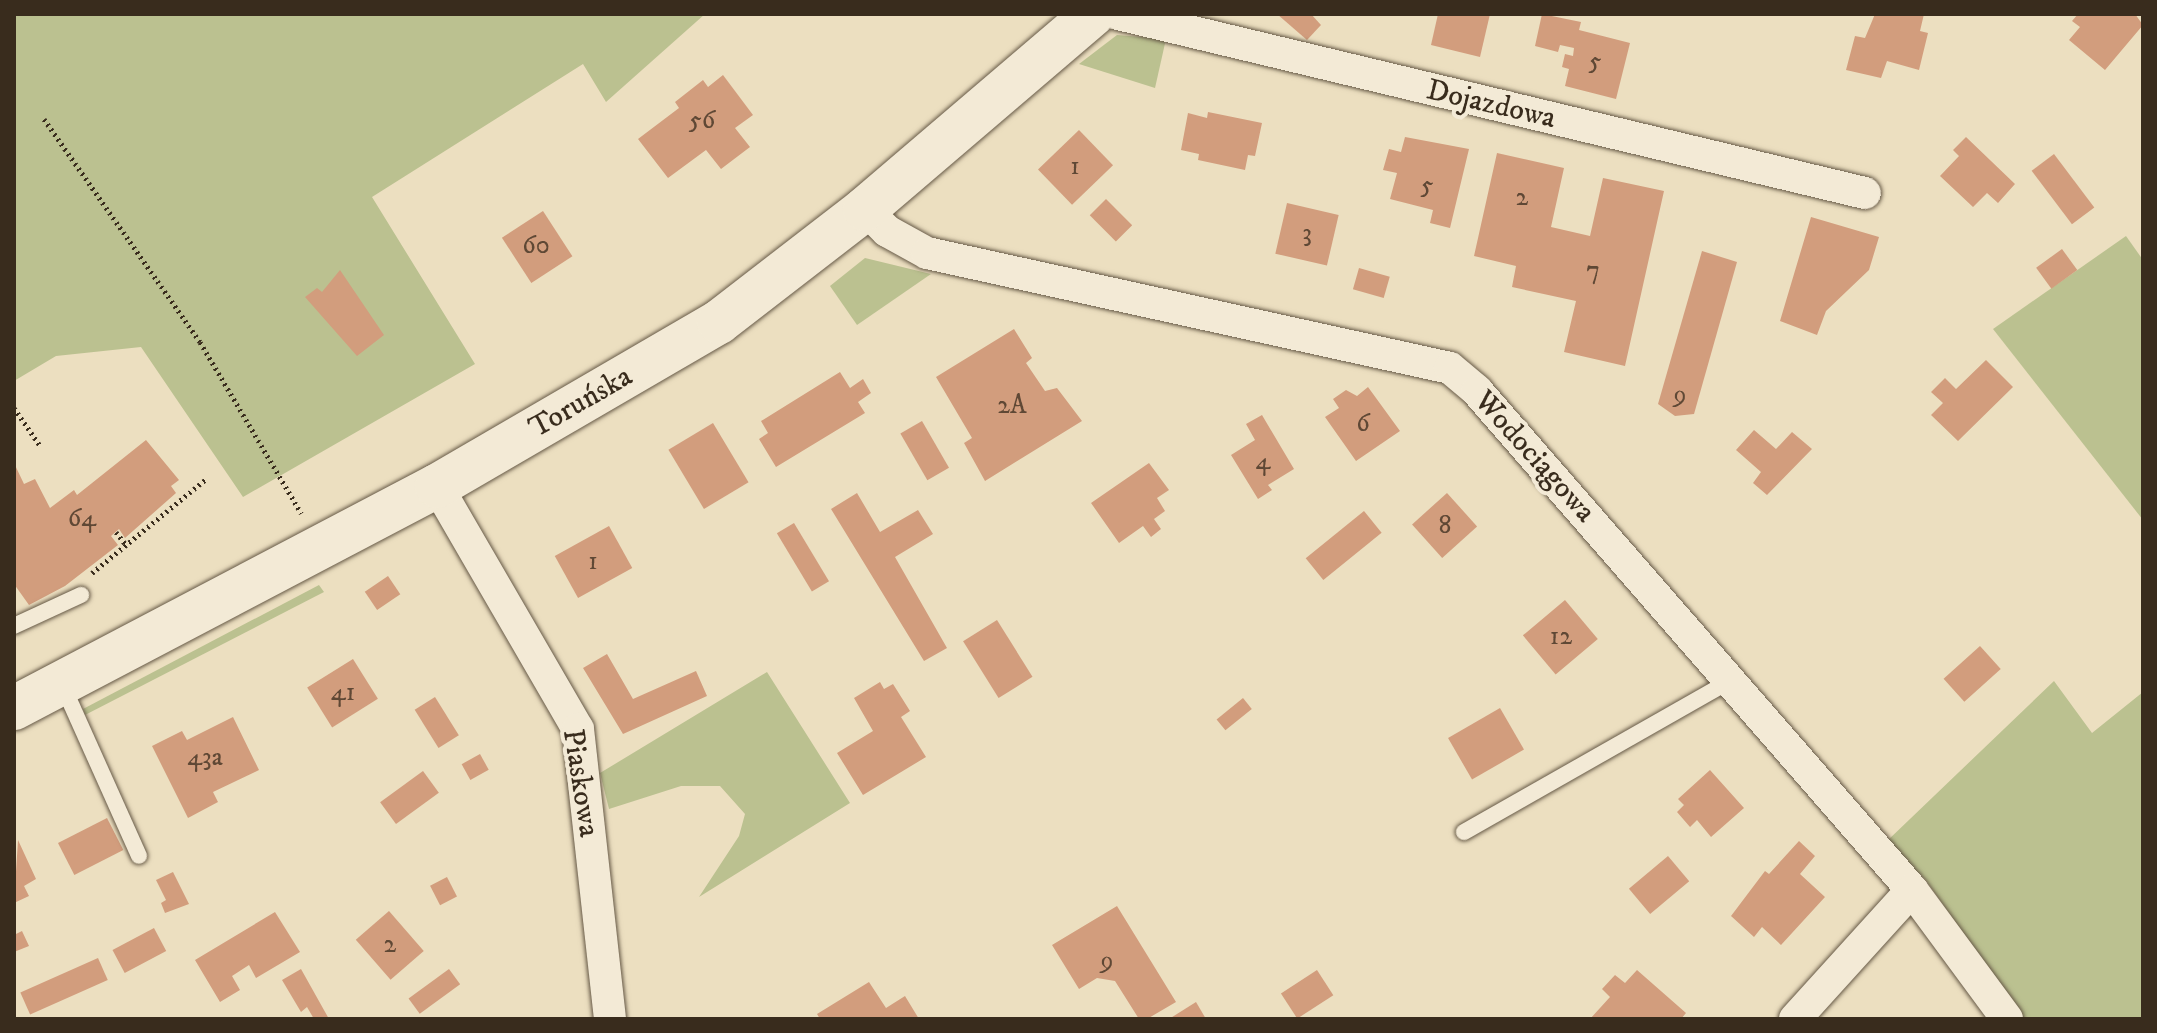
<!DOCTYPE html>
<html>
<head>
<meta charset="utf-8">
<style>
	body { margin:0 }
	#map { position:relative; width:2157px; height:1033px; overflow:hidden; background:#ecdfc0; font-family:"IM FELL DW Pica",serif }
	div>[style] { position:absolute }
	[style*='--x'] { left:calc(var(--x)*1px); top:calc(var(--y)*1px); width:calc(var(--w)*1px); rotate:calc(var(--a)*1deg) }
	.green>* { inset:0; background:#bbc190 }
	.building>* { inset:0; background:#d29d7d; transform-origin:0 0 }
	.path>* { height:5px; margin-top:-2.5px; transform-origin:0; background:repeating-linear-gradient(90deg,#392c1d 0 2px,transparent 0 6px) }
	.roads { filter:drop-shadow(0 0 2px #665946) drop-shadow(0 0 2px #665946) }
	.service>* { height:16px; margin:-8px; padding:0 8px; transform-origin:8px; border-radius:8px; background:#f3ead6 }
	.minor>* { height:32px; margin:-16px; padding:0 16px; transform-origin:16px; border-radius:16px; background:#f3ead6 }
	.secondary>* { height:44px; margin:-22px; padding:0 22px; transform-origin:22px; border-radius:22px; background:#f3ead6 }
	span { translate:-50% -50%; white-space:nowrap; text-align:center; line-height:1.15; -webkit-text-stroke:8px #f3ead6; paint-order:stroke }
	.number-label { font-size:26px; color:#5f4835 }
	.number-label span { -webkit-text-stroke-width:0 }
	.street-label { font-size:30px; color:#392c1d }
	.frame { position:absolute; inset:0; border:16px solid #392c1d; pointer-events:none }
</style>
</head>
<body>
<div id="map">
	<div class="green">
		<div style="clip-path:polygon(14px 14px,705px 14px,606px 102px,583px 64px,372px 197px,475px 364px,243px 497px,141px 347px,56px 356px,14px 381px)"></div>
		<div style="clip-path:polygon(1117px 35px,1166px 39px,1155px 88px,1079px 64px)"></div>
		<div style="clip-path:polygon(2126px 236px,2143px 260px,2143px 520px,1993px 329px)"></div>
		<div style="clip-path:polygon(865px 258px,931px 274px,857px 325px,830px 286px)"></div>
		<div style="clip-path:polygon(319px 585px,324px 592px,85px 715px,83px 709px)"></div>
		<div style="clip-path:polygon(767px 672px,850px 803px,699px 897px,739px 836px,745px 814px,720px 786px,681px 786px,609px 809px,600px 773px)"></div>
		<div style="clip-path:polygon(2054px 681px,2092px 733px,2143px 692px,2143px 1019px,2024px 1019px,1925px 879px,1886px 842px)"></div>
	</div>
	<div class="building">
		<div style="clip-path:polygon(1277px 14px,1311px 14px,1321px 25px,1307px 40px)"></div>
		<div style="clip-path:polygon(1438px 14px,1490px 14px,1480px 57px,1431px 45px)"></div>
		<div style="clip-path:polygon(1542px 14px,1581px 22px,1579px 30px,1630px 43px,1616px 99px,1565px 86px,1569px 69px,1562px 67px,1565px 54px,1573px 56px,1574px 48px,1560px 45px,1558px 52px,1535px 46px)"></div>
		<div style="clip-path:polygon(1875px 14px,1924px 14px,1920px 31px,1928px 33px,1919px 70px,1887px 61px,1881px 78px,1846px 70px,1855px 36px,1865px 38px)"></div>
		<div style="clip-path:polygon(2078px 14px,2135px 14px,2143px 25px,2105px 70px,2069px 40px,2080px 27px,2072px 21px)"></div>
		<div style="clip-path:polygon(723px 75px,753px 115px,735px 128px,750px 147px,721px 169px,706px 150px,668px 178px,638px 139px,679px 108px,675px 102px,703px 80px,708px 87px)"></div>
		<div style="clip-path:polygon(1208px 112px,1262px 123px,1255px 156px,1248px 155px,1245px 170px,1198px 160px,1199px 154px,1181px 150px,1188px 113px,1207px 118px)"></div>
		<div style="left:1079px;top:130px;width:49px;height:57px;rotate:46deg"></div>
		<div style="clip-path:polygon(1405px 137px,1469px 149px,1450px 228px,1430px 223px,1433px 210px,1390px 199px,1397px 173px,1383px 170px,1389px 149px,1401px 152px)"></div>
		<div style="clip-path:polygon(1966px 137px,2015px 184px,1998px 203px,1987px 193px,1973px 207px,1940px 176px,1959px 156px,1953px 150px)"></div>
		<div style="clip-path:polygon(1497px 153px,1564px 168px,1551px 227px,1590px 236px,1603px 178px,1664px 191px,1625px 366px,1564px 352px,1576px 301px,1512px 287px,1516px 266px,1474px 256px)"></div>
		<div style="left:2054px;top:154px;width:67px;height:28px;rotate:53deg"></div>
		<div style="left:1106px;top:199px;width:37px;height:23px;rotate:45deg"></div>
		<div style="left:1287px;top:203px;width:53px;height:52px;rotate:13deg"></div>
		<div style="left:543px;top:211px;width:54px;height:49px;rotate:57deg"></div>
		<div style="clip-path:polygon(1811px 217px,1879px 237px,1869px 270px,1826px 311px,1817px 335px,1780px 321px)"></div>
		<div style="left:2062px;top:249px;width:26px;height:32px;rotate:54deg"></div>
		<div style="clip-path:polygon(1702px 251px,1737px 262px,1694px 414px,1675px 416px,1658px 404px)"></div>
		<div style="left:1359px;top:268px;width:32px;height:22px;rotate:16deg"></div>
		<div style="clip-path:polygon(340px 270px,384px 335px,357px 356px,305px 297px,317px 288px,322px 292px)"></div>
		<div style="clip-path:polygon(1014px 329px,1032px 358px,1026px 363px,1045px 391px,1057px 388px,1082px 421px,985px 481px,964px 443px,972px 438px,936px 377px)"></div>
		<div style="clip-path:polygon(1986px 360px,2013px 387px,1958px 441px,1931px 415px,1943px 403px,1931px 392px,1945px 378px,1956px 389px)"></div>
		<div style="clip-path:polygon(840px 372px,850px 388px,863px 379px,871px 393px,858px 402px,865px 413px,776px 467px,759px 439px,768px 433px,761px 421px)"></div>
		<div style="clip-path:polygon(1368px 387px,1400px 431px,1356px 461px,1325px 417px,1339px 408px,1333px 399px,1346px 390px,1357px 396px)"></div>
		<div style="clip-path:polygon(1262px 415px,1294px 469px,1268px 485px,1272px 490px,1258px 499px,1231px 455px,1255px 440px,1246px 424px)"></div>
		<div style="left:922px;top:421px;width:54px;height:25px;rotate:60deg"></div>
		<div style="left:713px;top:423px;width:69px;height:52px;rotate:59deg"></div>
		<div style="clip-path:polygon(1754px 430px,1776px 449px,1792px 432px,1812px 449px,1767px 495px,1753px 483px,1761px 472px,1736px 450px)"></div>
		<div style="clip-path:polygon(146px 440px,179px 480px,171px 486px,176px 493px,125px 538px,119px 529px,111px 536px,118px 545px,65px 586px,29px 605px,14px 584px,14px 463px,24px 484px,35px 479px,50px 508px,74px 490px,77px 495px)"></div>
		<div style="clip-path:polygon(1149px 463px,1169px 490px,1157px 498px,1165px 511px,1154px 519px,1161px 529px,1151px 537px,1143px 526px,1119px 543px,1091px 503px)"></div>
		<div style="clip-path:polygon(857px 493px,880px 532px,918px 510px,933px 534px,895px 557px,947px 648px,924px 661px,831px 509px)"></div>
		<div style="left:1447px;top:493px;width:45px;height:47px;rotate:48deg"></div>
		<div style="left:1364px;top:511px;width:28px;height:75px;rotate:51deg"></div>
		<div style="left:794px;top:523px;width:68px;height:20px;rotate:59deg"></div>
		<div style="left:609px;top:526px;width:48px;height:62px;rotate:61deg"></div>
		<div style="left:388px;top:576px;width:22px;height:28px;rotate:56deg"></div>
		<div style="left:1565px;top:600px;width:51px;height:55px;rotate:50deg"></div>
		<div style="left:997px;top:620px;width:67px;height:40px;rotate:58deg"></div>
		<div style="left:1980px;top:646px;width:31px;height:49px;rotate:48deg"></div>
		<div style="clip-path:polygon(607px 654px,633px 699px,696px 671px,707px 696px,623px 734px,583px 668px)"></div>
		<div style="left:353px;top:659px;width:47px;height:54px;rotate:58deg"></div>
		<div style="clip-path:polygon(880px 682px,884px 689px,893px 684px,910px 711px,901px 717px,926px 757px,863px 795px,837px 753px,873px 731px,854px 698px)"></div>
		<div style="left:435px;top:697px;width:45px;height:24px;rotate:58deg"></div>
		<div style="left:1243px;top:698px;width:14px;height:34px;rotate:51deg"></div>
		<div style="left:1500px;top:708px;width:48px;height:60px;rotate:60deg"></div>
		<div style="clip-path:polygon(233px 717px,259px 770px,213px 792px,218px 802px,188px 818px,152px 746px,182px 731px,187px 740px)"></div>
		<div style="left:480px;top:754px;width:18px;height:21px;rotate:61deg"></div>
		<div style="clip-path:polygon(1710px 770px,1744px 808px,1711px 837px,1697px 820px,1690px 827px,1677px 812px,1684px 805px,1678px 799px)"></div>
		<div style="left:423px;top:771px;width:27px;height:53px;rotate:54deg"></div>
		<div style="left:107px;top:818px;width:36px;height:55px;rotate:63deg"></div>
		<div style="clip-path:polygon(18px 840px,36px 879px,24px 886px,29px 896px,14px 903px)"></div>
		<div style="clip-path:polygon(1799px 841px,1815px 856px,1800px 874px,1825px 897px,1781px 945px,1762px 927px,1754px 937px,1731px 916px,1765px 871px,1769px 874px)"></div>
		<div style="left:1668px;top:856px;width:33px;height:51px;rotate:50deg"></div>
		<div style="clip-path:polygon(173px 872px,189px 904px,165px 913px,161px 903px,166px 900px,156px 880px)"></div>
		<div style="left:447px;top:877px;width:22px;height:19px;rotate:63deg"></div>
		<div style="clip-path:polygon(1117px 906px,1176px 1002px,1147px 1019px,1139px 1019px,1115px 981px,1097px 978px,1079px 989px,1052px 945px)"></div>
		<div style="left:389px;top:911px;width:53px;height:44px;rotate:49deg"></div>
		<div style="clip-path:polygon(275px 912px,300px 952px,256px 978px,249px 965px,232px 976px,240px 990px,220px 1002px,195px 960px)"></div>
		<div style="left:154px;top:928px;width:26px;height:47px;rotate:62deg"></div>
		<div style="clip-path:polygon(22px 931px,29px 946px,14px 952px,14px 935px)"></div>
		<div style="left:98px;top:958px;width:24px;height:85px;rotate:66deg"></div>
		<div style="clip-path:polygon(301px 969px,329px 1019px,314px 1019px,307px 1007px,301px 1012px,282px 980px)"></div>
		<div style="left:449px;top:969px;width:19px;height:50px;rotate:54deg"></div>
		<div style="left:1317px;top:970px;width:30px;height:43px;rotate:57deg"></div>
		<div style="clip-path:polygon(1637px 970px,1686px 1013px,1681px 1019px,1590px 1019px,1610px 997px,1602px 989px,1615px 975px,1625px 983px)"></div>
		<div style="clip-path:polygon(869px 982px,886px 1008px,905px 996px,919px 1019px,820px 1019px,817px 1014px)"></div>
		<div style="clip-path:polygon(1196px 1002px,1206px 1019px,1169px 1019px)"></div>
	</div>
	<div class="path">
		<div style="--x:44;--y:119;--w:272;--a:55"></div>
		<div style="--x:200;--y:342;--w:199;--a:59.4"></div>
		<div style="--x:14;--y:408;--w:47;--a:55.3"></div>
		<div style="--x:116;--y:532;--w:16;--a:52"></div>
		<div style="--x:92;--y:573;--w:148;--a:-39.5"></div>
	</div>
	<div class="roads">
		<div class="service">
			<div style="--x:14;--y:626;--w:74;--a:-24.8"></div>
			<div style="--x:63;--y:686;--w:186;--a:65.9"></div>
			<div style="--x:1464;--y:832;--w:306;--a:-29.6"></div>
		</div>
		<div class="minor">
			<div style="--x:1118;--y:14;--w:768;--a:13.48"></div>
			<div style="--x:865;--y:209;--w:31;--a:45"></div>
			<div style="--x:887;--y:231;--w:46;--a:28.8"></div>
			<div style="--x:927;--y:253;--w:535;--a:12.4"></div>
			<div style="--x:1450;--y:368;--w:35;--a:40"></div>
			<div style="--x:1477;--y:391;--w:662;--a:48.92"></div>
			<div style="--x:1912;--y:890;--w:160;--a:53.6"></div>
			<div style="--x:437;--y:486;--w:281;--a:59.9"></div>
			<div style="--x:578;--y:729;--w:292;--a:83.7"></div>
			<div style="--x:1795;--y:1019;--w:174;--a:-47.8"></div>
		</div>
		<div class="secondary">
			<div style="--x:14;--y:708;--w:478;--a:-27.7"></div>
			<div style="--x:437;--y:486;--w:326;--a:-30.2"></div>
			<div style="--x:719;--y:322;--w:185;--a:-37.7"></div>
			<div style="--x:865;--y:209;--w:300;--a:-40.5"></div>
		</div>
	</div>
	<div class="number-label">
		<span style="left:1595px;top:62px">5</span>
		<span style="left:702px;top:121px">56</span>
		<span style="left:1075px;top:167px">1</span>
		<span style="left:1427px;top:186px">5</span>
		<span style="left:1522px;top:198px">2</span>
		<span style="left:1307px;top:234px">3</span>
		<span style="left:536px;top:246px">60</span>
		<span style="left:1593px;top:271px">7</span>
		<span style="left:1680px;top:395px">9</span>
		<span style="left:1012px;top:406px">2A</span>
		<span style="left:1363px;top:424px">6</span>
		<span style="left:1263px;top:462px">4</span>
		<span style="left:82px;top:519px">64</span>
		<span style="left:1445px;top:526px">8</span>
		<span style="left:593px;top:562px">1</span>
		<span style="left:1561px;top:637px">12</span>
		<span style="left:343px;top:693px">41</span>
		<span style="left:205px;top:758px">43a</span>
		<span style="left:390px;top:945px">2</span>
		<span style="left:1107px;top:961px">9</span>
	</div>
	<div class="street-label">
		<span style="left:1491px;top:105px;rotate:13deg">Dojazdowa</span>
		<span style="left:581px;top:403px;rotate:-30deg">Toruńska</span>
		<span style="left:1534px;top:457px;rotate:48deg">Wodociągowa</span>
		<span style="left:580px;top:783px;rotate:81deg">Piaskowa</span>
	</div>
	<div class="frame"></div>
</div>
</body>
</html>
